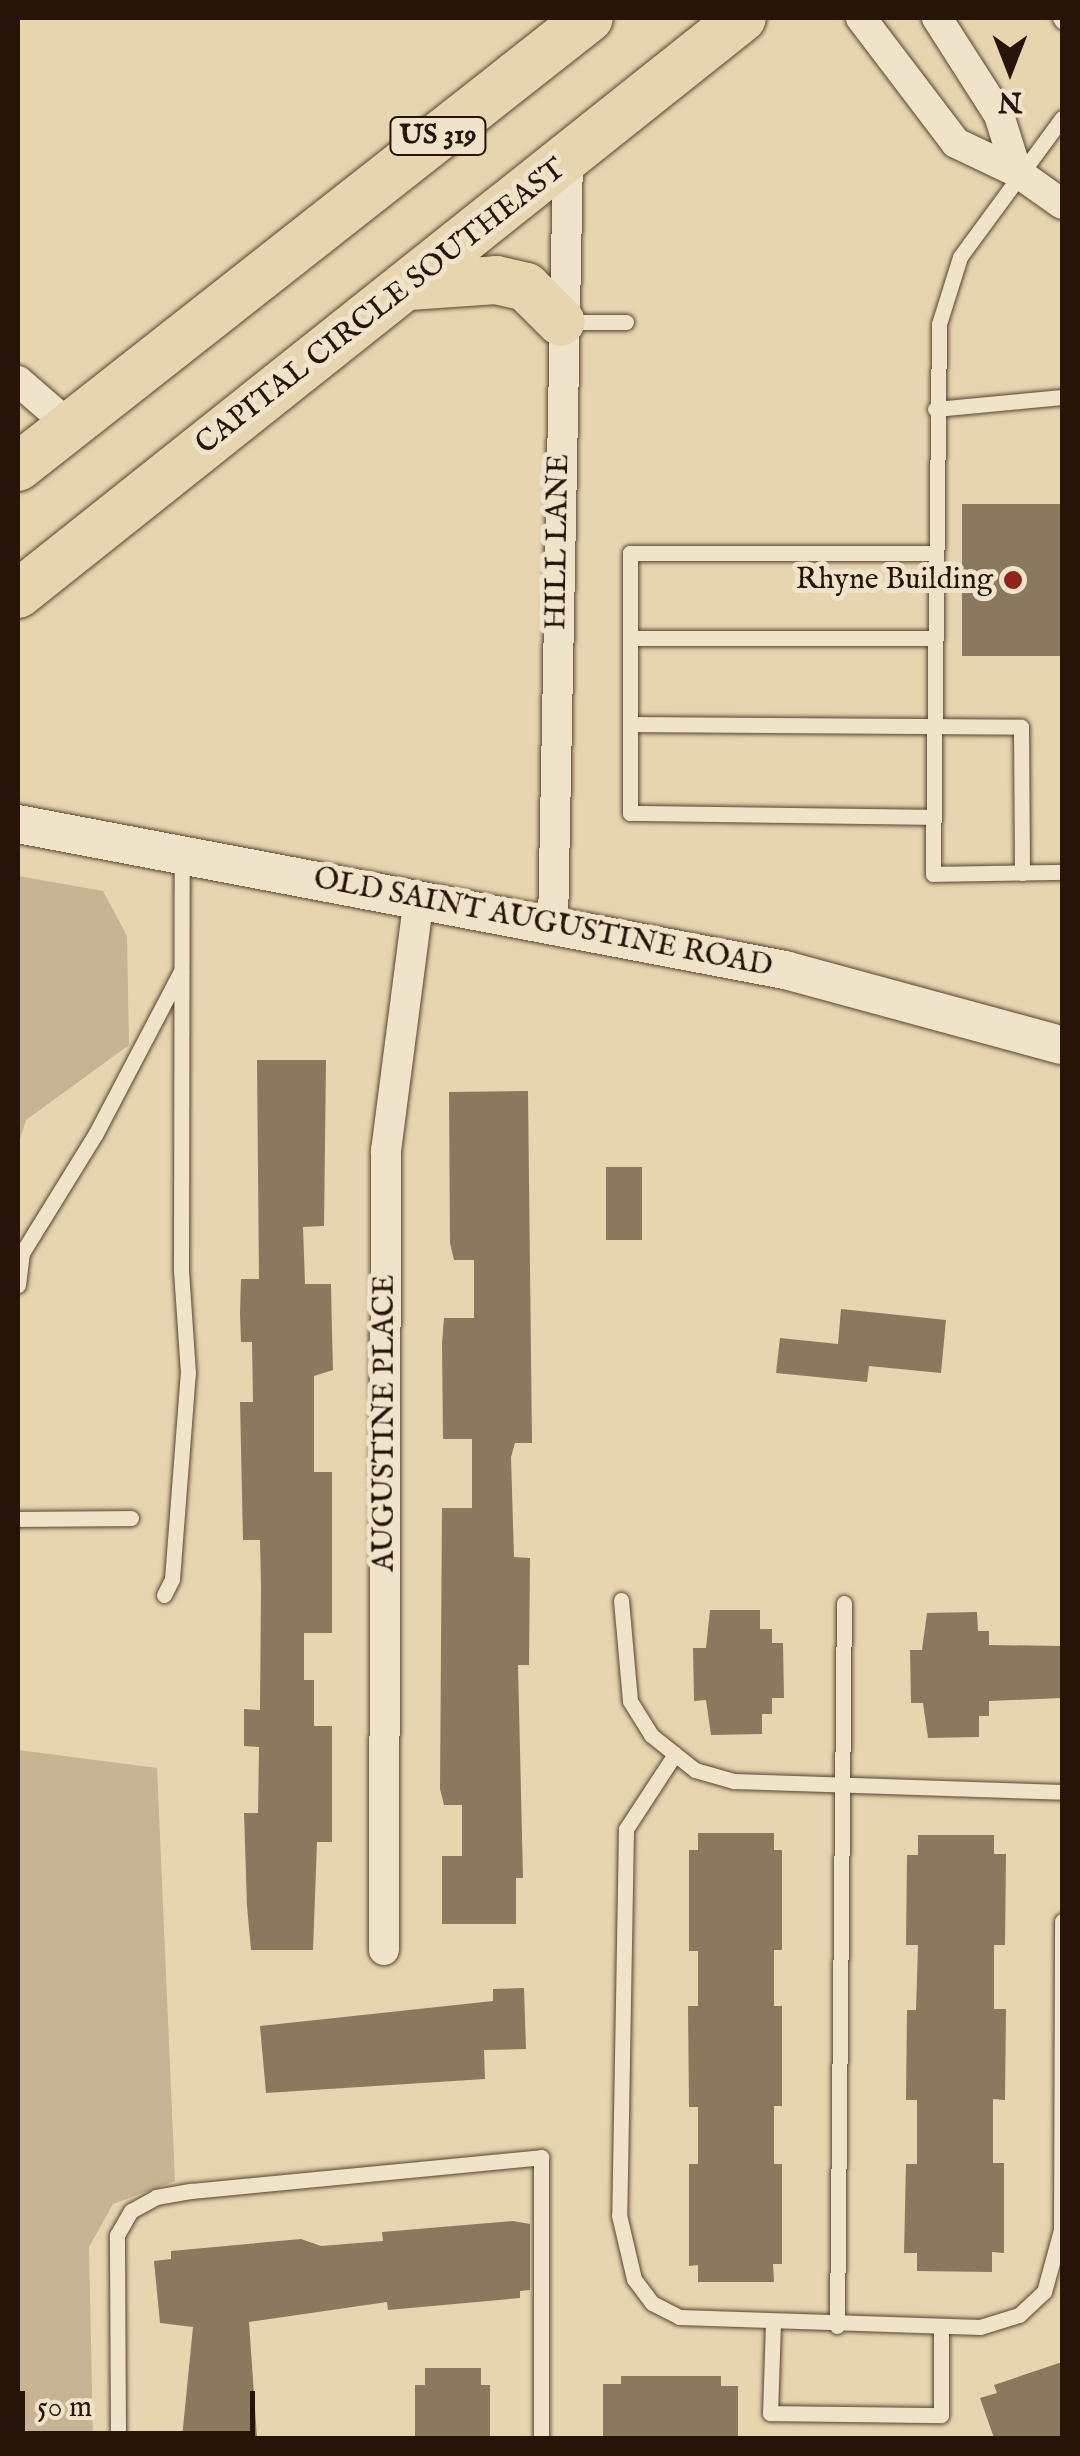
<!DOCTYPE html>
<html>
<head>
<meta charset="utf-8">
<style>
	body { margin:0 }
	#map { position:relative; width:1080px; height:2456px; overflow:hidden; background:#e6d5ae; font-family:"IM FELL English",serif }
	div>[style] { position:absolute }
	[style*='--x'] { left:calc(var(--x)*1px); top:calc(var(--y)*1px); width:calc(var(--w)*1px); rotate:calc(var(--a)*1deg) }
	.green>* { inset:0; background:#c6b492 }
	.building>* { inset:0; background:#8a785f; transform-origin:0 0 }
	.roads { filter:drop-shadow(0 0 2px #574432) drop-shadow(0 0 2px #574432) }
	.service>* { height:15px; margin:-7.5px; padding:0 7.5px; transform-origin:7.5px; border-radius:7.5px; background:#efe4ca }
	.minor>* { height:30px; margin:-15px; padding:0 15px; transform-origin:15px; border-radius:15px; background:#efe4ca }
	.tertiary>* { height:38px; margin:-19px; padding:0 19px; transform-origin:19px; border-radius:19px; background:#efe4ca }
	.primary>* { height:48px; margin:-24px; padding:0 24px; transform-origin:24px; border-radius:24px; background:#e6d5ae }
	.dots>* { width:28px; height:28px; translate:-50% -50%; box-sizing:border-box; border:5px solid #efe4ca; border-radius:50% }
	span { translate:-50% -50%; white-space:nowrap; text-align:center; line-height:1.15; -webkit-text-stroke:10px #efe4ca; paint-order:stroke }
	.shield-label span { padding:2px 8px; background:#efe4ca; border:2px solid; border-radius:8px; -webkit-text-stroke-width:0 }
	.shield-label { font-size:28px; color:#271409; font-weight:700 }
	.street-label { font-size:30px; color:#271409 }
	.poi-label { font-size:30px; color:#271409 }
	.right { translate:-100% -50%; text-align:right }
	.frame { position:absolute; inset:0; border:20px solid #271409; pointer-events:none }
	.north { position:absolute; left:960px; top:20px; width:100px; height:100px; -webkit-text-stroke:8px #efe4ca; paint-order:stroke; rotate:180deg; font-size:28px; font-weight:700; line-height:40px; text-align:center; color:#271409 }
	.north::after { content:''; display:block; margin:auto; width:35px; height:45px; background:#271409; clip-path:polygon(50% 0,100% 100%,50% 72%,0 100%) }
	.scale { position:absolute; left:20px; top:2391px; width:235px; height:45px; box-sizing:border-box; border:5px solid #271409; border-top:0; padding-left:12px; font-size:30px; line-height:35px; white-space:nowrap; color:#271409; -webkit-text-stroke:8px #efe4ca; paint-order:stroke }
</style>
</head>
<body>
<div id="map">
	<div class="green">
		<div style="clip-path:polygon(18px 876px,103px 891px,127px 936px,129px 1045px,26px 1120px,18px 1145px)"></div>
		<div style="clip-path:polygon(18px 1750px,157px 1768px,175px 2181px,113px 2204px,89px 2247px,93px 2438px,18px 2438px)"></div>
	</div>
	<div class="building">
		<div style="left:1062px;top:504px;width:152px;height:100px;rotate:90deg"></div>
		<div style="clip-path:polygon(257px 1060px,326px 1060px,324px 1226px,303px 1227px,305px 1284px,331px 1284px,332px 1333px,333px 1370px,314px 1376px,314px 1472px,332px 1472px,332px 1633px,304px 1633px,304px 1680px,314px 1680px,314px 1726px,332px 1726px,332px 1842px,317px 1842px,313px 1950px,251px 1950px,247px 1906px,244px 1813px,258px 1813px,259px 1747px,244px 1746px,244px 1709px,260px 1710px,261px 1587px,260px 1540px,243px 1540px,240px 1402px,253px 1402px,252px 1342px,241px 1342px,240px 1313px,241px 1279px,259px 1279px)"></div>
		<div style="clip-path:polygon(528px 1091px,532px 1443px,515px 1443px,511px 1457px,514px 1557px,530px 1558px,529px 1665px,518px 1665px,523px 1878px,516px 1878px,516px 1924px,442px 1924px,442px 1856px,462px 1856px,462px 1805px,444px 1805px,440px 1789px,442px 1508px,472px 1508px,472px 1439px,443px 1439px,442px 1344px,444px 1318px,474px 1318px,474px 1260px,454px 1260px,450px 1243px,449px 1092px)"></div>
		<div style="left:606px;top:1167px;width:36px;height:73px"></div>
		<div style="clip-path:polygon(841px 1309px,946px 1320px,941px 1373px,869px 1366px,867px 1382px,776px 1373px,780px 1338px,838px 1344px)"></div>
		<div style="clip-path:polygon(710px 1610px,760px 1610px,760px 1629px,772px 1629px,772px 1643px,783px 1643px,784px 1698px,772px 1698px,772px 1714px,762px 1714px,762px 1734px,711px 1735px,706px 1700px,694px 1701px,693px 1648px,706px 1648px)"></div>
		<div style="clip-path:polygon(977px 1612px,978px 1631px,989px 1631px,989px 1645px,1062px 1646px,1062px 1698px,989px 1701px,989px 1716px,979px 1716px,979px 1737px,928px 1738px,923px 1703px,911px 1703px,910px 1650px,922px 1650px,927px 1613px)"></div>
		<div style="clip-path:polygon(698px 1833px,774px 1833px,774px 1850px,782px 1850px,782px 1950px,774px 1950px,774px 2006px,782px 2006px,782px 2106px,774px 2106px,774px 2164px,782px 2164px,782px 2264px,773px 2264px,774px 2282px,698px 2282px,698px 2265px,689px 2266px,689px 2164px,698px 2164px,698px 2107px,689px 2107px,688px 2006px,698px 2006px,698px 1951px,689px 1951px,689px 1850px,698px 1850px)"></div>
		<div style="clip-path:polygon(918px 1835px,994px 1835px,994px 1854px,1006px 1854px,1005px 1945px,994px 1945px,994px 2009px,1006px 2009px,1005px 2100px,993px 2099px,993px 2163px,1004px 2163px,1004px 2253px,992px 2252px,992px 2272px,917px 2271px,917px 2253px,904px 2253px,906px 2164px,917px 2164px,917px 2100px,906px 2100px,907px 2010px,916px 2010px,918px 1945px,906px 1945px,907px 1855px,918px 1855px)"></div>
		<div style="clip-path:polygon(524px 1988px,526px 2049px,484px 2050px,485px 2079px,266px 2093px,260px 2026px,493px 2001px,493px 1989px)"></div>
		<div style="clip-path:polygon(513px 2221px,530px 2224px,530px 2290px,520px 2291px,520px 2298px,388px 2310px,387px 2302px,249px 2322px,257px 2438px,182px 2438px,193px 2327px,160px 2323px,154px 2261px,171px 2259px,171px 2251px,301px 2239px,321px 2246px,383px 2241px,382px 2232px)"></div>
		<div style="clip-path:polygon(1062px 2362px,1062px 2438px,994px 2438px,980px 2398px,997px 2393px,994px 2385px)"></div>
		<div style="clip-path:polygon(425px 2368px,481px 2368px,481px 2385px,490px 2385px,490px 2438px,415px 2438px,415px 2385px,425px 2385px)"></div>
		<div style="clip-path:polygon(621px 2376px,721px 2376px,721px 2386px,738px 2386px,738px 2438px,603px 2438px,603px 2384px,621px 2384px)"></div>
	</div>
	<div class="roads">
		<div class="service">
			<div style="--x:1060;--y:18;--w:4;--a:56"></div>
			<div style="--x:1062;--y:118;--w:172;--a:126.3"></div>
			<div style="--x:960;--y:257;--w:70;--a:107.4"></div>
			<div style="--x:939;--y:324;--w:550;--a:90.63"></div>
			<div style="--x:933;--y:874;--w:129;--a:-0.9"></div>
			<div style="--x:565;--y:322;--w:61;--a:0"></div>
			<div style="--x:935;--y:409;--w:128;--a:-5.4"></div>
			<div style="--x:630;--y:638;--w:304;--a:0"></div>
			<div style="--x:630;--y:724;--w:391;--a:0.4"></div>
			<div style="--x:1021;--y:727;--w:146;--a:89.6"></div>
			<div style="--x:933;--y:817;--w:303;--a:-179.2"></div>
			<div style="--x:630;--y:813;--w:260;--a:-90"></div>
			<div style="--x:630;--y:553;--w:304;--a:0"></div>
			<div style="--x:18;--y:1285;--w:32;--a:-83"></div>
			<div style="--x:22;--y:1253;--w:141;--a:-58.3"></div>
			<div style="--x:96;--y:1133;--w:183;--a:-62.3"></div>
			<div style="--x:18;--y:1519;--w:113;--a:-0.5"></div>
			<div style="--x:164;--y:1595;--w:18;--a:-63"></div>
			<div style="--x:172;--y:1579;--w:207;--a:-85.6"></div>
			<div style="--x:188;--y:1373;--w:104;--a:-93.9"></div>
			<div style="--x:181;--y:1269;--w:414;--a:-89.9"></div>
			<div style="--x:621;--y:1600;--w:101;--a:84.9"></div>
			<div style="--x:630;--y:1701;--w:40;--a:58"></div>
			<div style="--x:651;--y:1735;--w:56;--a:38.5"></div>
			<div style="--x:695;--y:1770;--w:41;--a:15.8"></div>
			<div style="--x:734;--y:1781;--w:328;--a:1.9"></div>
			<div style="--x:675;--y:1754;--w:90;--a:123.2"></div>
			<div style="--x:626;--y:1829;--w:386;--a:91"></div>
			<div style="--x:619;--y:2215;--w:66;--a:76.8"></div>
			<div style="--x:634;--y:2279;--w:30;--a:53"></div>
			<div style="--x:652;--y:2303;--w:30;--a:27"></div>
			<div style="--x:679;--y:2317;--w:301;--a:1.9"></div>
			<div style="--x:980;--y:2327;--w:41;--a:-17.1"></div>
			<div style="--x:1019;--y:2315;--w:34;--a:-43"></div>
			<div style="--x:1044;--y:2292;--w:64;--a:-74.7"></div>
			<div style="--x:1061;--y:2230;--w:309;--a:-89.8"></div>
			<div style="--x:773;--y:2323;--w:90;--a:91.9"></div>
			<div style="--x:770;--y:2413;--w:171;--a:0.7"></div>
			<div style="--x:941;--y:2415;--w:87;--a:-90"></div>
			<div style="--x:837;--y:2326;--w:723;--a:-89.45"></div>
			<div style="--x:118;--y:2438;--w:203;--a:-90.3"></div>
			<div style="--x:117;--y:2235;--w:28;--a:-60"></div>
			<div style="--x:131;--y:2211;--w:29;--a:-29"></div>
			<div style="--x:156;--y:2197;--w:36;--a:-10"></div>
			<div style="--x:191;--y:2191;--w:352;--a:-5.5"></div>
			<div style="--x:541;--y:2157;--w:281;--a:90"></div>
		</div>
		<div class="minor">
			<div style="--x:861;--y:18;--w:157;--a:52.8"></div>
			<div style="--x:956;--y:143;--w:68;--a:25.4"></div>
			<div style="--x:1017;--y:172;--w:55;--a:35.4"></div>
			<div style="--x:937;--y:18;--w:115;--a:57.4"></div>
			<div style="--x:999;--y:115;--w:60;--a:72.5"></div>
			<div style="--x:18;--y:381;--w:69;--a:40.9"></div>
			<div style="--x:553;--y:925;--w:765;--a:-88.88"></div>
			<div style="--x:384;--y:1950;--w:799;--a:-89.86"></div>
			<div style="--x:386;--y:1151;--w:255;--a:-82.6"></div>
		</div>
		<div class="tertiary">
			<div style="--x:18;--y:824;--w:781;--a:10.78"></div>
			<div style="--x:785;--y:970;--w:287;--a:15.2"></div>
		</div>
		<div class="primary">
			<div style="--x:409;--y:286;--w:87;--a:-3.9"></div>
			<div style="--x:496;--y:280;--w:31;--a:13"></div>
			<div style="--x:526;--y:287;--w:49;--a:45"></div>
			<div style="--x:18;--y:467;--w:726;--a:-38.18"></div>
			<div style="--x:18;--y:594;--w:925;--a:-38.51"></div>
		</div>
	</div>
	<div class="dots">
		<div style="left:1013px;top:580px;background:#8f2418"></div>
	</div>
	<div class="shield-label">
		<span style="left:438px;top:136px">US 319</span>
	</div>
	<div class="street-label">
		<span style="left:381px;top:307px;rotate:-38deg">CAPITAL CIRCLE SOUTHEAST</span>
		<span style="left:558px;top:542px;rotate:-89deg">HILL LANE</span>
		<span style="left:543px;top:923px;rotate:11deg">OLD SAINT AUGUSTINE ROAD</span>
		<span style="left:385px;top:1423px;rotate:-90deg">AUGUSTINE PLACE</span>
	</div>
	<div class="poi-label">
		<span class="right" style="left:993px;top:580px">Rhyne Building</span>
	</div>
	<div class="frame"></div>
	<div class="north">N</div>
	<div class="scale">50 m</div>
</div>
</body>
</html>
